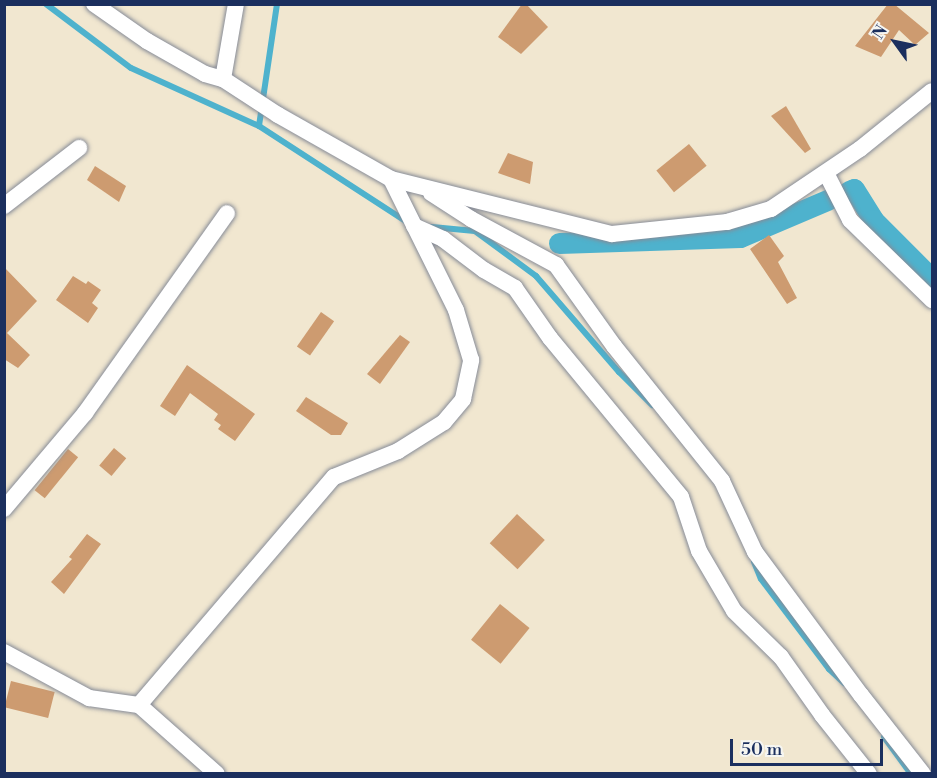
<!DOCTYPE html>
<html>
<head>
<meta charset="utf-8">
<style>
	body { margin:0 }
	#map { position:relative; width:937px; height:778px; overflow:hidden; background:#f1e7d0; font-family:"Libre Bodoni",serif }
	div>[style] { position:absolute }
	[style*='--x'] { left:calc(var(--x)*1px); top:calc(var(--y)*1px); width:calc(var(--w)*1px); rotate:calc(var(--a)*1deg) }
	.stream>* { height:6px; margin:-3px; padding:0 3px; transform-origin:3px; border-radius:3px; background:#4eb2cd }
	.canal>* { height:21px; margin:-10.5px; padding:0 10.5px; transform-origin:10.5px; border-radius:10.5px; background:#4eb2cd }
	.building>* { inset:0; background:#cd9b70; transform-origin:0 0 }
	.roads { filter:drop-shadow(0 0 2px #868b97) drop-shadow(0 0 2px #868b97) }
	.minor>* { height:16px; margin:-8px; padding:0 8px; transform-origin:8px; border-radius:8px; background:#fff }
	span { translate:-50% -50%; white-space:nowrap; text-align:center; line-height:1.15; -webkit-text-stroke:4.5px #f6f6f2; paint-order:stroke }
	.frame { position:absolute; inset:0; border:6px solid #1b2f5e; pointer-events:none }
	.north { position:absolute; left:865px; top:12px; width:60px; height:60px; -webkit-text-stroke:4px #f6f6f2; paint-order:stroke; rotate:303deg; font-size:16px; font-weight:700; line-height:24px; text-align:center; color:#1b2f5e }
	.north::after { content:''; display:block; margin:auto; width:21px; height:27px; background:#1b2f5e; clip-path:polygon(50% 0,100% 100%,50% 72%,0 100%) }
	.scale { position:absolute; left:730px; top:739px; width:153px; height:27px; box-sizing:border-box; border:3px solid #1b2f5e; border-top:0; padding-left:8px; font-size:18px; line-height:21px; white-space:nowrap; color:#1b2f5e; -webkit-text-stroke:4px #f6f6f2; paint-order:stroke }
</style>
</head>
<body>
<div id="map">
	<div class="stream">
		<div style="--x:46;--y:4;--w:106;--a:37"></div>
		<div style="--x:131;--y:68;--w:141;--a:24.4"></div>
		<div style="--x:277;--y:4;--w:123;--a:98.4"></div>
		<div style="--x:259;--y:126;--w:176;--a:33"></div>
		<div style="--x:432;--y:227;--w:43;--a:5.3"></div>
		<div style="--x:475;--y:231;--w:76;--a:36.4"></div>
		<div style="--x:536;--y:276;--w:127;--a:49.2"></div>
		<div style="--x:619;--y:372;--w:47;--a:45"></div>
		<div style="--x:754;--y:562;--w:18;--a:68"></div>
		<div style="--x:761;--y:579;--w:113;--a:52.9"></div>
		<div style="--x:829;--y:669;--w:21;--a:43"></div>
		<div style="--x:884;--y:737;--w:46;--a:53.9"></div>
	</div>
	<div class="canal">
		<div style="--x:849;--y:191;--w:5;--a:-22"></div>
		<div style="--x:854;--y:189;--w:36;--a:58"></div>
		<div style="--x:873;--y:220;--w:83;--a:45"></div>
		<div style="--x:559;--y:243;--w:181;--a:-1.9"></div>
		<div style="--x:740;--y:237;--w:95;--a:-23"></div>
	</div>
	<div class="building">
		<div style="clip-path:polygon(522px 4px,526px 4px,548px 27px,521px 54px,498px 37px)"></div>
		<div style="clip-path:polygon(888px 4px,894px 4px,929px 33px,915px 45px,899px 30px,881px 57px,855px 46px)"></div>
		<div style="clip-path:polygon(786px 106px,811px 149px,805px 153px,771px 116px)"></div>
		<div style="left:689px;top:144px;width:28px;height:42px;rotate:51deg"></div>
		<div style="clip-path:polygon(508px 153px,533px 162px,530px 184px,498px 173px)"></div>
		<div style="clip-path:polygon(95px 166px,126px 186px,119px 202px,87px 180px)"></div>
		<div style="clip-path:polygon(769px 235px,784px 256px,778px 262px,797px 298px,787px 304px,750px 249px)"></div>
		<div style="clip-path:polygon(4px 267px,37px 301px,7px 333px,30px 355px,18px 368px,4px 359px)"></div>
		<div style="clip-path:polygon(73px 276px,86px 284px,88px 281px,101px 290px,92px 303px,98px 308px,88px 323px,56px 300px)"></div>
		<div style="left:321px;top:312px;width:16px;height:42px;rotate:35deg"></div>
		<div style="clip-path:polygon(400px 335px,410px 342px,380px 384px,367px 374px)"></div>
		<div style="clip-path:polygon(187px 365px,255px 414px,235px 441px,218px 429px,221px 425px,214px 420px,218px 414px,190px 393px,175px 416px,160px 406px)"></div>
		<div style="clip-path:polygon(306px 397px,348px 423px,341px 435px,331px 435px,296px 411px)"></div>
		<div style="left:114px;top:448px;width:16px;height:23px;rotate:40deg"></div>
		<div style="left:68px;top:449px;width:13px;height:53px;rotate:39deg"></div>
		<div style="left:517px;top:514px;width:38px;height:40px;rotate:43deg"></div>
		<div style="clip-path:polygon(87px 534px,101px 544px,64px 594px,51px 582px,72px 559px,69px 557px)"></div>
		<div style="left:500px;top:604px;width:38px;height:46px;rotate:39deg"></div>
		<div style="left:11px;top:681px;width:45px;height:27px;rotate:14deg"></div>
	</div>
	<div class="roads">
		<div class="minor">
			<div style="--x:94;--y:4;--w:65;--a:34.9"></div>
			<div style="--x:147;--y:41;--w:67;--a:29.6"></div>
			<div style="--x:205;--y:74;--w:19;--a:16"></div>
			<div style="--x:223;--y:79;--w:66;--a:33.2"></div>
			<div style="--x:278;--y:115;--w:130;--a:29.5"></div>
			<div style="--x:391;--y:179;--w:228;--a:14"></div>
			<div style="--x:612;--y:234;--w:116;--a:-6"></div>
			<div style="--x:727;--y:222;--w:46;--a:-16.5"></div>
			<div style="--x:771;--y:209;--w:107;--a:-34"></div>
			<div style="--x:860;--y:149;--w:92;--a:-38.9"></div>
			<div style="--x:223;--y:79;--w:76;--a:-80.2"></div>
			<div style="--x:826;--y:173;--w:53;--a:62.9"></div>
			<div style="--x:850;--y:220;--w:115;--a:44.3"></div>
			<div style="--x:431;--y:193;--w:48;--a:33"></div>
			<div style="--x:471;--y:219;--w:97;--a:28.4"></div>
			<div style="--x:556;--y:265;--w:100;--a:54.4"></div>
			<div style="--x:614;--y:346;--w:173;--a:51.3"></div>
			<div style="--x:722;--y:481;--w:78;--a:65.1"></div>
			<div style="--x:755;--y:552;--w:178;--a:53.5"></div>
			<div style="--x:861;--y:695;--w:100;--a:51.9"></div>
			<div style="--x:4;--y:206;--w:95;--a:-37.7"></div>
			<div style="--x:414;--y:226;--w:32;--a:24"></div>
			<div style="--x:443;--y:239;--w:51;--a:37.1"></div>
			<div style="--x:484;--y:270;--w:36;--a:30"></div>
			<div style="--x:515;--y:288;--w:61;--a:55"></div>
			<div style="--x:550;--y:338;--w:206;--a:50.5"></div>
			<div style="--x:681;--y:497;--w:57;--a:71.6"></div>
			<div style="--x:699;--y:551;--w:69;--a:59.7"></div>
			<div style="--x:734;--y:611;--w:66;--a:44.4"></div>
			<div style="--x:781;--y:657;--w:71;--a:54.7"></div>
			<div style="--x:822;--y:715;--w:75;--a:51.5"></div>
			<div style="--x:4;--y:509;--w:126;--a:-49.8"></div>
			<div style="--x:85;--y:413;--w:245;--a:-54.6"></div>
			<div style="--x:4;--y:652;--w:97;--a:28.4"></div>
			<div style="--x:89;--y:698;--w:50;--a:8"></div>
			<div style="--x:139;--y:705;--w:104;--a:41.5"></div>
			<div style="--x:139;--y:705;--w:300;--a:-49.5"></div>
			<div style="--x:334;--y:477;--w:69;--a:-22.1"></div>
			<div style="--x:398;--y:451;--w:54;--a:-32.2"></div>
			<div style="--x:444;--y:422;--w:30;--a:-50"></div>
			<div style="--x:463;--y:399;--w:40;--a:-78"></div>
			<div style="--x:471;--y:360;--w:52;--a:-106.7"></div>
			<div style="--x:456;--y:310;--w:146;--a:-116.4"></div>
		</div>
	</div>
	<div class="frame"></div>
	<div class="north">N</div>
	<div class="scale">50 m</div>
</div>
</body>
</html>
